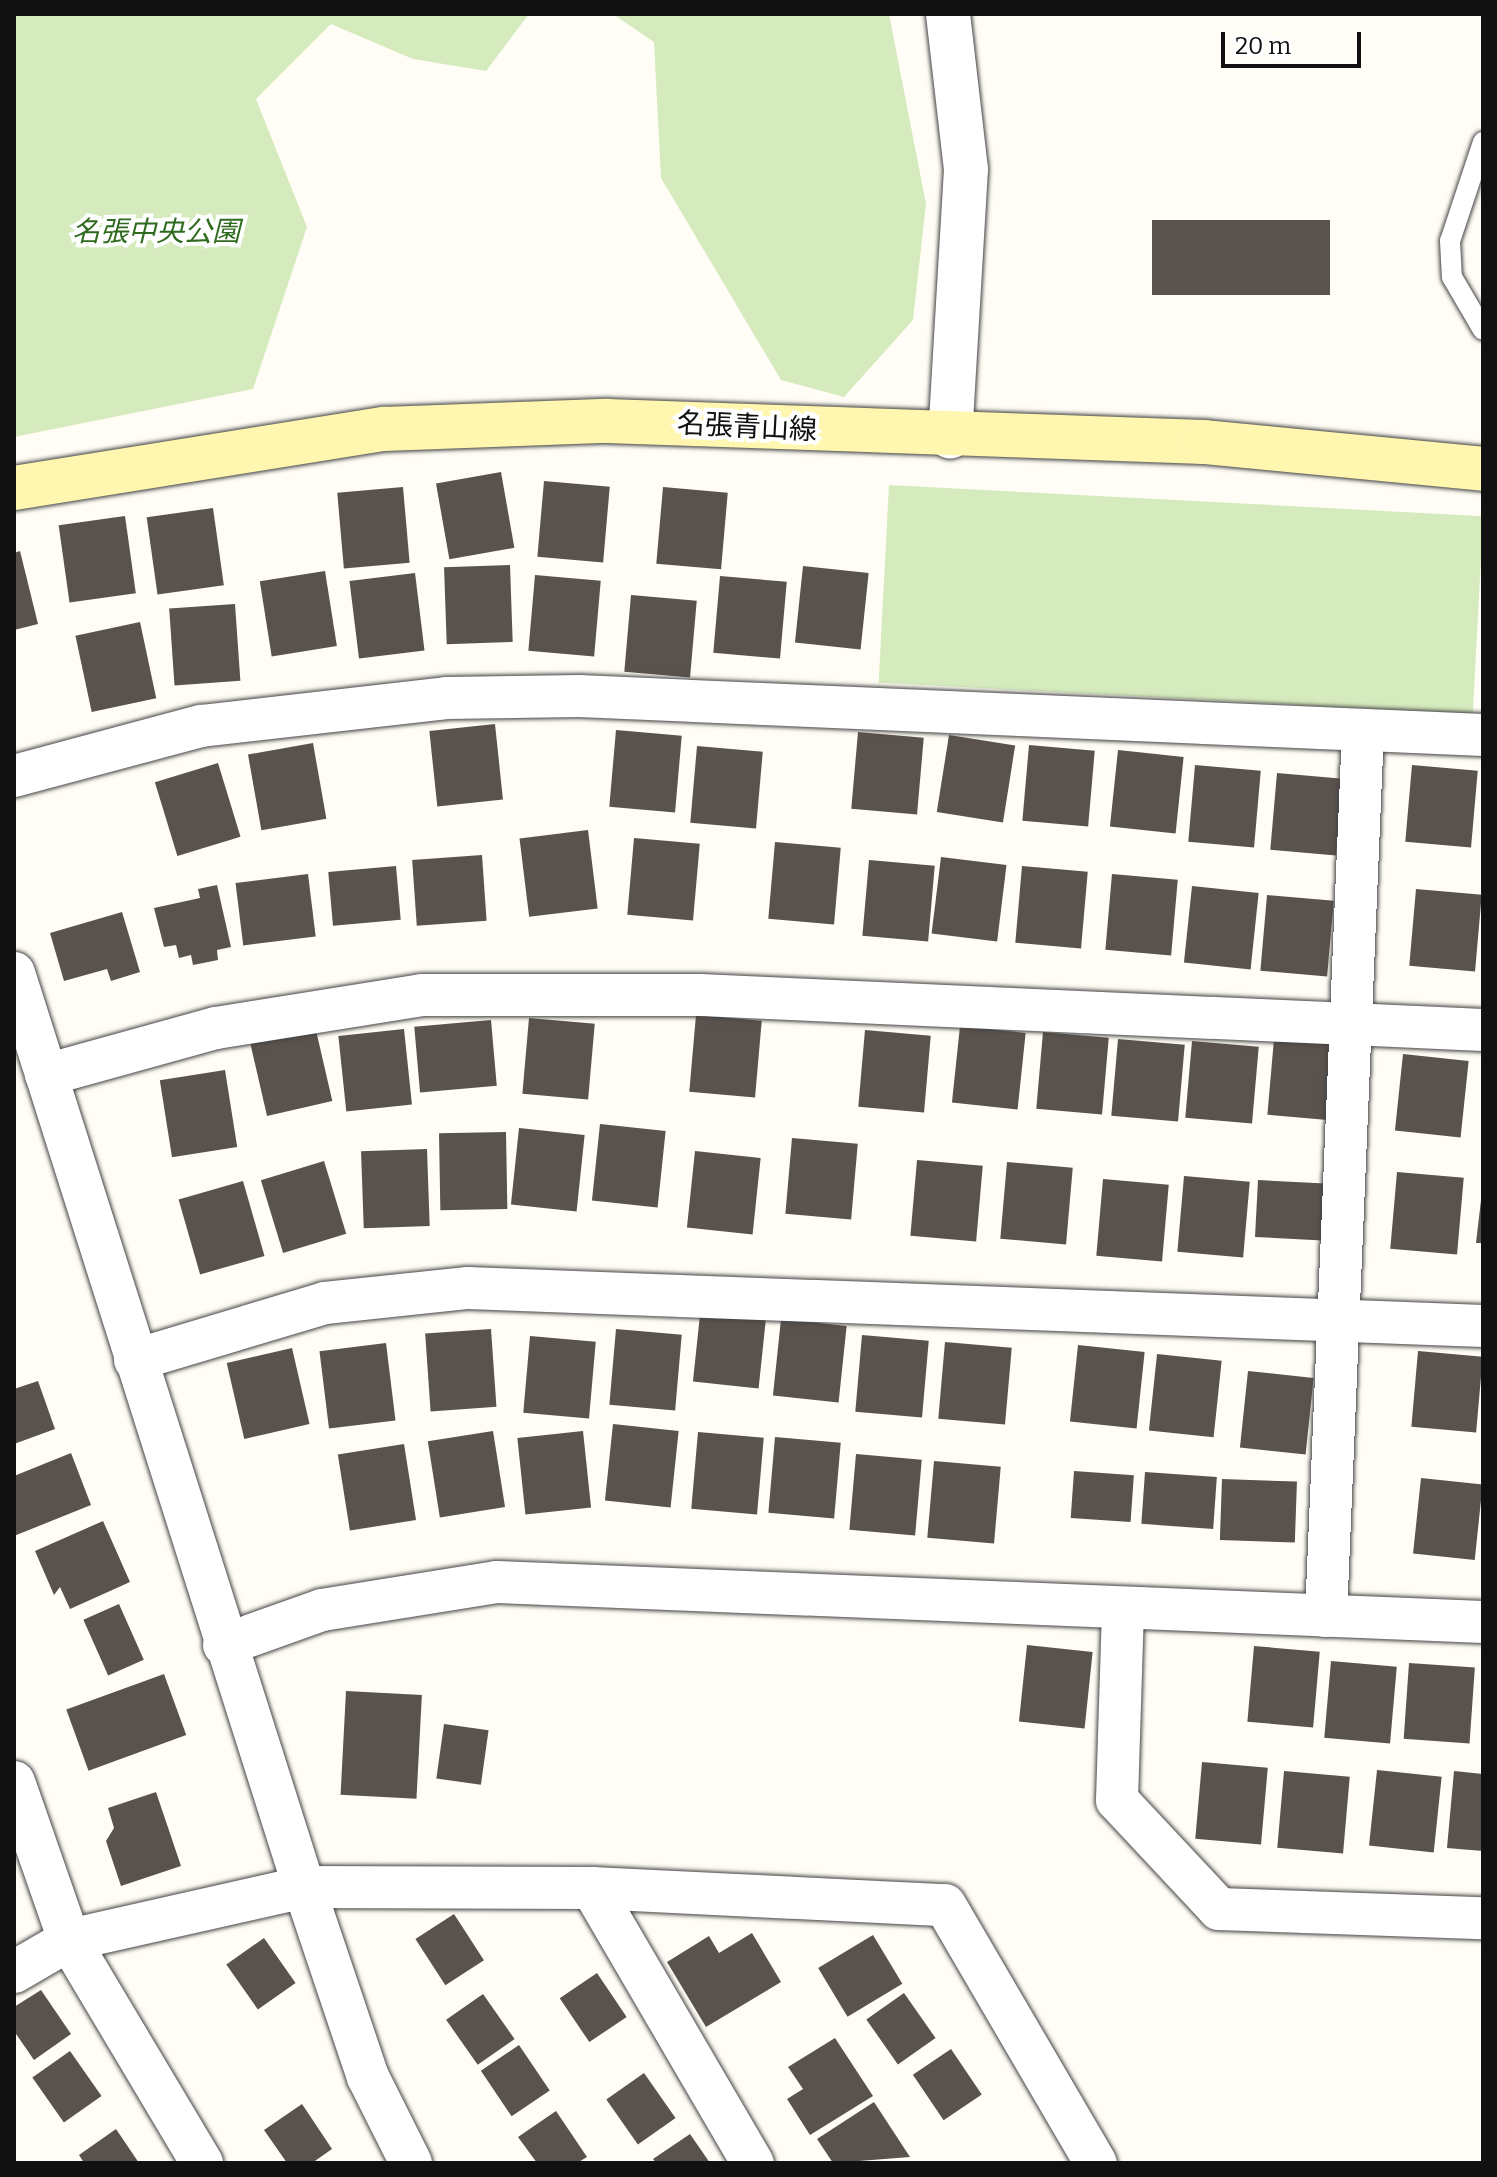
<!DOCTYPE html>
<html>
<head>
<meta charset="utf-8">
<style>
	body { margin:0 }
	#map { position:relative; width:1497px; height:2177px; overflow:hidden; background:#fffdf5; font-family:Bitter,"Noto Sans JP",serif }
	div>[style] { position:absolute }
	[style*='--x'] { left:calc(var(--x)*1px); top:calc(var(--y)*1px); width:calc(var(--w)*1px); rotate:calc(var(--a)*1deg) }
	.green>* { inset:0; background:#d5ebbd; transform-origin:0 0 }
	.building>* { inset:0; background:#5a524d; transform-origin:0 0 }
	.roads { filter:drop-shadow(0 0 2px #444) drop-shadow(0 0 2px #444) }
	.service>* { height:20px; margin:-10px; padding:0 10px; transform-origin:10px; border-radius:10px; background:#fff }
	.minor>* { height:42px; margin:-21px; padding:0 21px; transform-origin:21px; border-radius:21px; background:#fff }
	.tertiary>* { height:44px; margin:-22px; padding:0 22px; transform-origin:22px; border-radius:22px; background:#fff }
	.secondary>* { height:44px; margin:-22px; padding:0 22px; transform-origin:22px; border-radius:22px; background:#fff6b0 }
	span { translate:-50% -50%; white-space:nowrap; text-align:center; line-height:1.15; -webkit-text-stroke:8px #fff; paint-order:stroke }
	.park-label { font-size:28px; color:#2f6b1f; font-style:italic }
	.street-label { font-size:28px; color:#111 }
	.frame { position:absolute; inset:0; border:16px solid #111; pointer-events:none }
	.scale { position:absolute; left:1221px; top:32px; width:140px; height:36px; box-sizing:border-box; border:4px solid #111; border-top:0; padding-left:10px; font-size:24px; line-height:28px; white-space:nowrap; color:#111; -webkit-text-stroke:6px #fff; paint-order:stroke }
</style>
</head>
<body>
<div id="map">
	<div class="green">
		<div style="clip-path:polygon(14px 14px,529px 14px,486px 71px,413px 59px,331px 24px,256px 99px,307px 227px,253px 389px,14px 437px)"></div>
		<div style="clip-path:polygon(613px 14px,889px 14px,926px 204px,913px 320px,844px 397px,781px 380px,661px 178px,654px 42px)"></div>
		<div style="left:889px;top:485px;width:595px;height:198px;rotate:3deg"></div>
	</div>
	<div class="building">
		<div style="left:1152px;top:220px;width:178px;height:75px"></div>
		<div style="left:501px;top:472px;width:77px;height:66px;rotate:80deg"></div>
		<div style="left:544px;top:481px;width:66px;height:76px;rotate:5deg"></div>
		<div style="left:403px;top:487px;width:76px;height:66px;rotate:85deg"></div>
		<div style="left:663px;top:487px;width:65px;height:77px;rotate:5deg"></div>
		<div style="left:213px;top:508px;width:78px;height:67px;rotate:82deg"></div>
		<div style="left:125px;top:516px;width:78px;height:67px;rotate:82deg"></div>
		<div style="clip-path:polygon(20px 551px,38px 624px,14px 630px,14px 553px)"></div>
		<div style="left:510px;top:565px;width:77px;height:66px;rotate:88deg"></div>
		<div style="left:803px;top:566px;width:66px;height:77px;rotate:6deg"></div>
		<div style="left:325px;top:571px;width:76px;height:66px;rotate:81deg"></div>
		<div style="left:415px;top:573px;width:78px;height:66px;rotate:83deg"></div>
		<div style="left:535px;top:575px;width:66px;height:76px;rotate:5deg"></div>
		<div style="left:720px;top:576px;width:67px;height:77px;rotate:5deg"></div>
		<div style="left:631px;top:595px;width:66px;height:77px;rotate:5deg"></div>
		<div style="left:235px;top:604px;width:77px;height:66px;rotate:86deg"></div>
		<div style="left:140px;top:622px;width:78px;height:66px;rotate:78deg"></div>
		<div style="left:495px;top:724px;width:76px;height:66px;rotate:84deg"></div>
		<div style="left:616px;top:730px;width:66px;height:77px;rotate:5deg"></div>
		<div style="left:858px;top:732px;width:66px;height:77px;rotate:5deg"></div>
		<div style="left:949px;top:735px;width:67px;height:78px;rotate:9deg"></div>
		<div style="left:313px;top:743px;width:77px;height:66px;rotate:80deg"></div>
		<div style="left:1029px;top:745px;width:66px;height:76px;rotate:5deg"></div>
		<div style="left:697px;top:746px;width:66px;height:77px;rotate:5deg"></div>
		<div style="left:1118px;top:750px;width:66px;height:77px;rotate:6deg"></div>
		<div style="left:218px;top:763px;width:77px;height:66px;rotate:73deg"></div>
		<div style="left:1195px;top:765px;width:66px;height:77px;rotate:5deg"></div>
		<div style="left:1412px;top:765px;width:66px;height:77px;rotate:5deg"></div>
		<div style="left:1277px;top:773px;width:66px;height:77px;rotate:5deg"></div>
		<div style="left:588px;top:830px;width:79px;height:69px;rotate:83deg"></div>
		<div style="left:634px;top:838px;width:66px;height:77px;rotate:5deg"></div>
		<div style="left:775px;top:842px;width:66px;height:77px;rotate:5deg"></div>
		<div style="left:482px;top:855px;width:66px;height:70px;rotate:86deg"></div>
		<div style="left:941px;top:857px;width:66px;height:77px;rotate:7deg"></div>
		<div style="left:869px;top:860px;width:66px;height:76px;rotate:5deg"></div>
		<div style="left:396px;top:866px;width:54px;height:68px;rotate:85deg"></div>
		<div style="left:1022px;top:866px;width:66px;height:77px;rotate:5deg"></div>
		<div style="left:308px;top:874px;width:63px;height:73px;rotate:83deg"></div>
		<div style="left:1112px;top:874px;width:66px;height:76px;rotate:5deg"></div>
		<div style="clip-path:polygon(217px 885px,231px 947px,217px 950px,218px 960px,193px 965px,191px 955px,179px 958px,176px 945px,164px 947px,154px 908px,200px 898px,198px 889px)"></div>
		<div style="left:1192px;top:886px;width:67px;height:77px;rotate:6deg"></div>
		<div style="left:1416px;top:889px;width:66px;height:77px;rotate:5deg"></div>
		<div style="left:1267px;top:895px;width:67px;height:76px;rotate:5deg"></div>
		<div style="clip-path:polygon(122px 912px,140px 972px,111px 981px,107px 969px,64px 981px,50px 933px)"></div>
		<div style="left:696px;top:1015px;width:66px;height:77px;rotate:5deg"></div>
		<div style="left:529px;top:1018px;width:66px;height:76px;rotate:5deg"></div>
		<div style="left:491px;top:1020px;width:66px;height:77px;rotate:85deg"></div>
		<div style="left:315px;top:1026px;width:77px;height:67px;rotate:77deg"></div>
		<div style="left:960px;top:1026px;width:66px;height:77px;rotate:6deg"></div>
		<div style="left:404px;top:1029px;width:76px;height:66px;rotate:84deg"></div>
		<div style="left:865px;top:1030px;width:66px;height:77px;rotate:5deg"></div>
		<div style="left:1043px;top:1032px;width:66px;height:77px;rotate:5deg"></div>
		<div style="left:1118px;top:1039px;width:67px;height:77px;rotate:5deg"></div>
		<div style="left:1274px;top:1039px;width:66px;height:76px;rotate:5deg"></div>
		<div style="left:1192px;top:1041px;width:67px;height:77px;rotate:5deg"></div>
		<div style="left:1403px;top:1054px;width:66px;height:77px;rotate:6deg"></div>
		<div style="left:225px;top:1070px;width:78px;height:66px;rotate:81deg"></div>
		<div style="left:600px;top:1124px;width:66px;height:77px;rotate:6deg"></div>
		<div style="left:519px;top:1128px;width:66px;height:77px;rotate:6deg"></div>
		<div style="left:506px;top:1132px;width:77px;height:67px;rotate:89deg"></div>
		<div style="left:792px;top:1138px;width:66px;height:76px;rotate:5deg"></div>
		<div style="left:427px;top:1149px;width:77px;height:66px;rotate:88deg"></div>
		<div style="left:695px;top:1151px;width:66px;height:77px;rotate:6deg"></div>
		<div style="left:917px;top:1160px;width:66px;height:76px;rotate:5deg"></div>
		<div style="left:324px;top:1161px;width:76px;height:66px;rotate:73deg"></div>
		<div style="left:1007px;top:1162px;width:66px;height:77px;rotate:5deg"></div>
		<div style="left:1397px;top:1172px;width:67px;height:77px;rotate:5deg"></div>
		<div style="left:1184px;top:1176px;width:66px;height:76px;rotate:5deg"></div>
		<div style="left:1103px;top:1179px;width:66px;height:77px;rotate:5deg"></div>
		<div style="left:1258px;top:1180px;width:82px;height:57px;rotate:3deg"></div>
		<div style="left:243px;top:1181px;width:78px;height:67px;rotate:74deg"></div>
		<div style="clip-path:polygon(1483px 1183px,1483px 1243px,1476px 1243px)"></div>
		<div style="left:701px;top:1305px;width:66px;height:77px;rotate:6deg"></div>
		<div style="left:781px;top:1319px;width:66px;height:77px;rotate:6deg"></div>
		<div style="left:491px;top:1329px;width:78px;height:66px;rotate:86deg"></div>
		<div style="left:616px;top:1329px;width:66px;height:76px;rotate:5deg"></div>
		<div style="left:862px;top:1335px;width:67px;height:77px;rotate:5deg"></div>
		<div style="left:530px;top:1336px;width:66px;height:77px;rotate:5deg"></div>
		<div style="left:945px;top:1342px;width:67px;height:77px;rotate:5deg"></div>
		<div style="left:386px;top:1343px;width:78px;height:67px;rotate:83deg"></div>
		<div style="left:1078px;top:1345px;width:67px;height:77px;rotate:6deg"></div>
		<div style="left:292px;top:1348px;width:78px;height:67px;rotate:77deg"></div>
		<div style="left:1418px;top:1351px;width:65px;height:76px;rotate:5deg"></div>
		<div style="left:1157px;top:1354px;width:65px;height:77px;rotate:6deg"></div>
		<div style="left:1248px;top:1371px;width:66px;height:77px;rotate:6deg"></div>
		<div style="clip-path:polygon(38px 1381px,55px 1429px,14px 1444px,14px 1389px)"></div>
		<div style="left:613px;top:1424px;width:66px;height:77px;rotate:6deg"></div>
		<div style="left:493px;top:1431px;width:77px;height:66px;rotate:81deg"></div>
		<div style="left:583px;top:1431px;width:77px;height:66px;rotate:84deg"></div>
		<div style="left:698px;top:1432px;width:66px;height:77px;rotate:5deg"></div>
		<div style="left:775px;top:1437px;width:66px;height:76px;rotate:5deg"></div>
		<div style="left:404px;top:1444px;width:77px;height:67px;rotate:81deg"></div>
		<div style="clip-path:polygon(71px 1453px,91px 1505px,14px 1536px,14px 1476px)"></div>
		<div style="left:856px;top:1454px;width:66px;height:76px;rotate:5deg"></div>
		<div style="left:934px;top:1461px;width:67px;height:77px;rotate:5deg"></div>
		<div style="left:1074px;top:1471px;width:60px;height:47px;rotate:4deg"></div>
		<div style="left:1145px;top:1472px;width:72px;height:52px;rotate:4deg"></div>
		<div style="left:1421px;top:1478px;width:62px;height:76px;rotate:6deg"></div>
		<div style="left:1222px;top:1479px;width:75px;height:61px;rotate:2deg"></div>
		<div style="clip-path:polygon(103px 1521px,130px 1582px,70px 1609px,60px 1587px,54px 1595px,35px 1551px)"></div>
		<div style="left:119px;top:1604px;width:61px;height:39px;rotate:66deg"></div>
		<div style="left:1027px;top:1645px;width:66px;height:77px;rotate:6deg"></div>
		<div style="left:1254px;top:1646px;width:66px;height:76px;rotate:5deg"></div>
		<div style="left:1331px;top:1661px;width:66px;height:77px;rotate:5deg"></div>
		<div style="left:1409px;top:1663px;width:66px;height:76px;rotate:4deg"></div>
		<div style="left:164px;top:1674px;width:65px;height:104px;rotate:70deg"></div>
		<div style="left:346px;top:1691px;width:76px;height:104px;rotate:3deg"></div>
		<div style="left:444px;top:1724px;width:45px;height:55px;rotate:8deg"></div>
		<div style="left:1202px;top:1762px;width:66px;height:77px;rotate:5deg"></div>
		<div style="left:1377px;top:1770px;width:65px;height:76px;rotate:6deg"></div>
		<div style="left:1284px;top:1771px;width:66px;height:77px;rotate:5deg"></div>
		<div style="clip-path:polygon(1454px 1771px,1483px 1774px,1483px 1851px,1447px 1848px)"></div>
		<div style="clip-path:polygon(156px 1792px,181px 1866px,121px 1886px,106px 1841px,114px 1828px,108px 1808px)"></div>
		<div style="left:454px;top:1914px;width:55px;height:46px;rotate:57deg"></div>
		<div style="clip-path:polygon(752px 1933px,781px 1982px,706px 2027px,667px 1962px,709px 1936px,719px 1953px)"></div>
		<div style="left:873px;top:1935px;width:57px;height:64px;rotate:59deg"></div>
		<div style="left:264px;top:1938px;width:55px;height:46px;rotate:55deg"></div>
		<div style="left:597px;top:1973px;width:53px;height:45px;rotate:56deg"></div>
		<div style="clip-path:polygon(41px 1990px,71px 2034px,34px 2060px,14px 2031px,14px 2007px)"></div>
		<div style="left:904px;top:1993px;width:55px;height:46px;rotate:55deg"></div>
		<div style="left:483px;top:1994px;width:55px;height:45px;rotate:55deg"></div>
		<div style="clip-path:polygon(835px 2038px,873px 2096px,810px 2135px,787px 2099px,803px 2089px,788px 2067px)"></div>
		<div style="left:519px;top:2045px;width:55px;height:46px;rotate:56deg"></div>
		<div style="left:951px;top:2049px;width:55px;height:46px;rotate:56deg"></div>
		<div style="left:70px;top:2051px;width:55px;height:46px;rotate:55deg"></div>
		<div style="left:644px;top:2073px;width:55px;height:46px;rotate:55deg"></div>
		<div style="clip-path:polygon(874px 2102px,910px 2157px,833px 2163px,817px 2139px)"></div>
		<div style="clip-path:polygon(302px 2104px,332px 2149px,312px 2163px,287px 2163px,264px 2130px)"></div>
		<div style="clip-path:polygon(556px 2111px,587px 2157px,577px 2163px,537px 2163px,518px 2137px)"></div>
		<div style="clip-path:polygon(116px 2129px,139px 2163px,84px 2163px,79px 2155px)"></div>
		<div style="clip-path:polygon(690px 2134px,710px 2163px,656px 2163px,653px 2159px)"></div>
	</div>
	<div class="roads">
		<div class="service">
			<div style="--x:1483;--y:142;--w:104;--a:108.4"></div>
			<div style="--x:1450;--y:241;--w:36;--a:87"></div>
			<div style="--x:1452;--y:277;--w:61;--a:59.7"></div>
		</div>
		<div class="minor">
			<div style="--x:14;--y:776;--w:194;--a:-15"></div>
			<div style="--x:201;--y:726;--w:247;--a:-6.5"></div>
			<div style="--x:446;--y:698;--w:133;--a:-0.9"></div>
			<div style="--x:579;--y:696;--w:905;--a:2.47"></div>
			<div style="--x:14;--y:973;--w:959;--a:72.4"></div>
			<div style="--x:304;--y:1887;--w:200;--a:71.4"></div>
			<div style="--x:368;--y:2077;--w:96;--a:63.4"></div>
			<div style="--x:46;--y:1075;--w:176;--a:-15.5"></div>
			<div style="--x:216;--y:1028;--w:209;--a:-9.1"></div>
			<div style="--x:422;--y:995;--w:278;--a:0"></div>
			<div style="--x:700;--y:995;--w:784;--a:2.56"></div>
			<div style="--x:135;--y:1360;--w:198;--a:-16.7"></div>
			<div style="--x:325;--y:1303;--w:144;--a:-6"></div>
			<div style="--x:468;--y:1288;--w:1016;--a:2.14"></div>
			<div style="--x:1123;--y:1609;--w:191;--a:91.8"></div>
			<div style="--x:1117;--y:1800;--w:149;--a:46.9"></div>
			<div style="--x:1219;--y:1909;--w:264;--a:2"></div>
			<div style="--x:1326;--y:1616;--w:887;--a:-87.61"></div>
			<div style="--x:224;--y:1645;--w:104;--a:-19.7"></div>
			<div style="--x:322;--y:1610;--w:177;--a:-9.1"></div>
			<div style="--x:497;--y:1582;--w:987;--a:2.32"></div>
			<div style="--x:14;--y:1782;--w:167;--a:70.8"></div>
			<div style="--x:69;--y:1940;--w:260;--a:59.2"></div>
			<div style="--x:592;--y:1888;--w:319;--a:59.7"></div>
			<div style="--x:14;--y:1972;--w:64;--a:-30.2"></div>
			<div style="--x:69;--y:1940;--w:241;--a:-12.7"></div>
			<div style="--x:304;--y:1887;--w:288;--a:0.2"></div>
			<div style="--x:592;--y:1888;--w:353;--a:2.8"></div>
			<div style="--x:945;--y:1905;--w:299;--a:59.7"></div>
		</div>
		<div class="tertiary">
			<div style="--x:948;--y:14;--w:156;--a:83.4"></div>
			<div style="--x:966;--y:169;--w:268;--a:93.4"></div>
		</div>
		<div class="secondary">
			<div style="--x:14;--y:488;--w:375;--a:-9.1"></div>
			<div style="--x:384;--y:429;--w:223;--a:-2.1"></div>
			<div style="--x:607;--y:421;--w:597;--a:2.01"></div>
			<div style="--x:1204;--y:442;--w:280;--a:5.5"></div>
		</div>
	</div>
	<div class="park-label">
		<span style="left:156px;top:232px">名張中央公園</span>
	</div>
	<div class="street-label">
		<span style="left:747px;top:427px;rotate:3deg">名張青山線</span>
	</div>
	<div class="frame"></div>
	<div class="scale">20 m</div>
</div>
</body>
</html>
